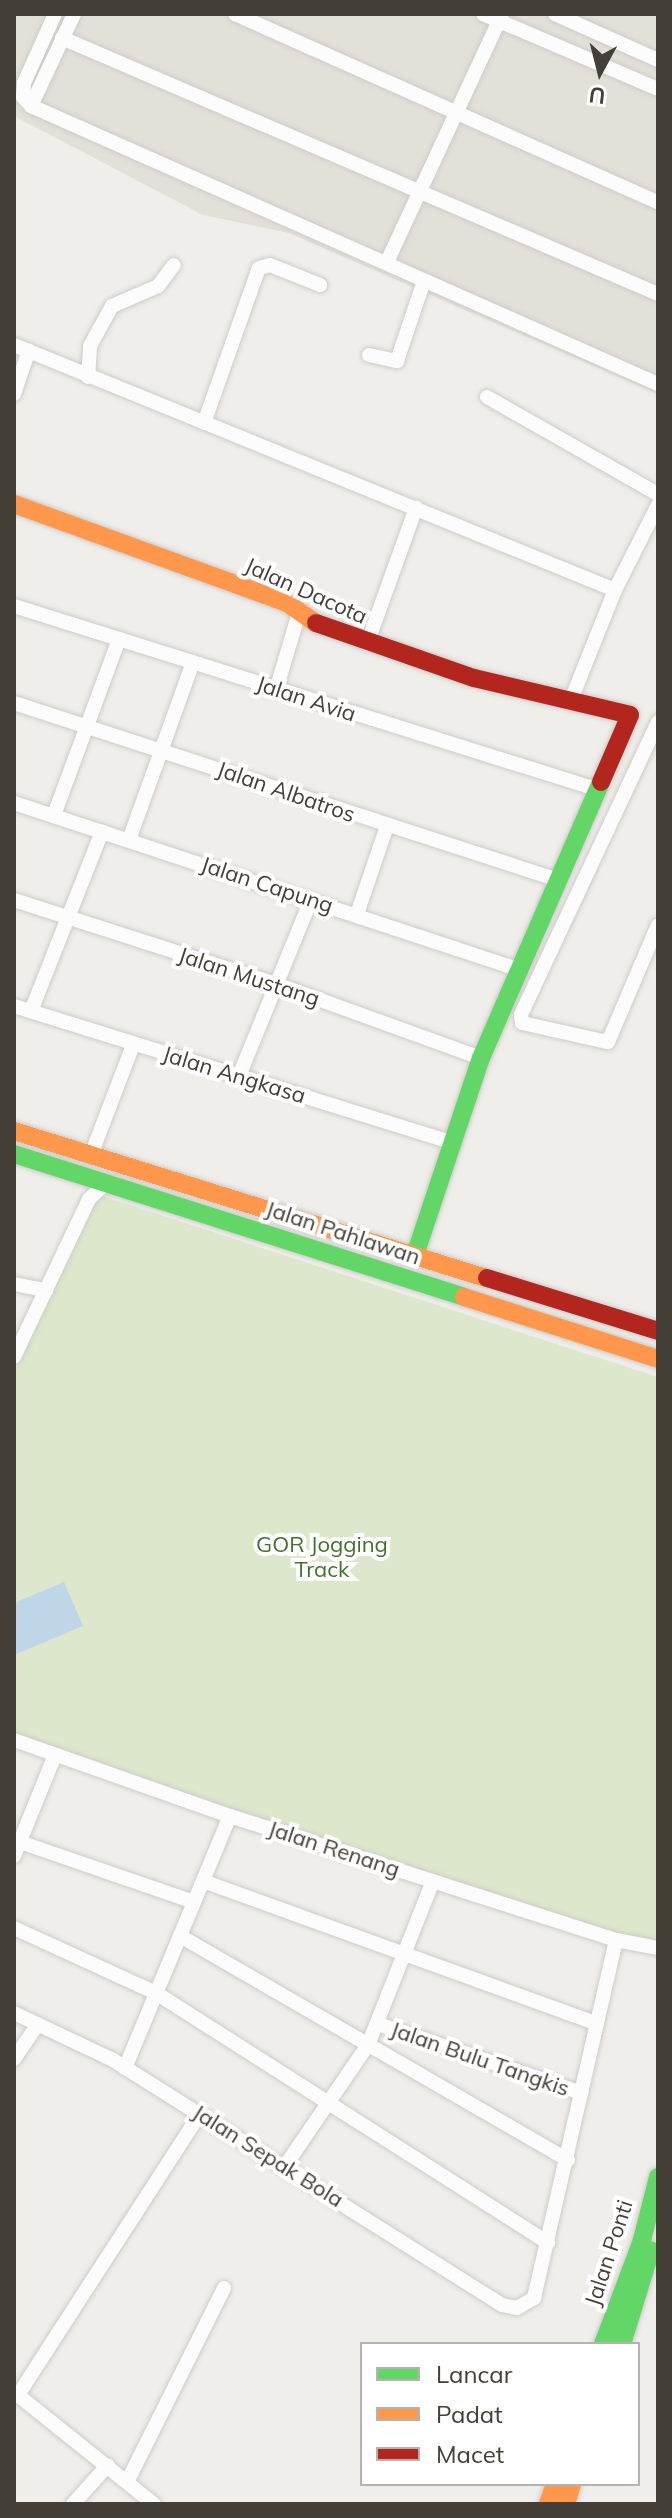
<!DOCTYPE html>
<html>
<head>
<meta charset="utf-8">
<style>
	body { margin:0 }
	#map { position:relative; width:672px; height:2518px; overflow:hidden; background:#f0eeea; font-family:Mulish,sans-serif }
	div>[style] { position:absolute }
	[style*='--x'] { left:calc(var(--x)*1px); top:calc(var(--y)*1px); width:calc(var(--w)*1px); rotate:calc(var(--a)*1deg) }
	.residential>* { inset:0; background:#e3e0d8 }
	.green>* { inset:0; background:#dce7cc }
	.water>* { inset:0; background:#bfd6e9 }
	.roads { filter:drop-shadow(0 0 2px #cdccc8) drop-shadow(0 0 2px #cdccc8) }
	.street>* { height:14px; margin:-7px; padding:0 7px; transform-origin:7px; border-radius:7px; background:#fdfcfc }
	.fast>* { height:18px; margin:-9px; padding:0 9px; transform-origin:9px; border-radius:9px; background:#63d668 }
	.slow>* { height:18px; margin:-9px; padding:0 9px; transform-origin:9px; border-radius:9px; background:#ff974d }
	.jam>* { height:18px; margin:-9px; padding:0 9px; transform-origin:9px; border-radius:9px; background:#b3261e }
	span { translate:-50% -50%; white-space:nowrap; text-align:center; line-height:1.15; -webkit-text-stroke:8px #fff; paint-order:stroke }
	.street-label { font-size:22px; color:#444037 }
	.park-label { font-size:22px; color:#447030 }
	.frame { position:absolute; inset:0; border:16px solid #444037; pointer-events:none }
	.legend { position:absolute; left:360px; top:2342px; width:280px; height:144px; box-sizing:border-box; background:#fff; border:2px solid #b4b3af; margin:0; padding:10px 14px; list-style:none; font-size:24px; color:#444037 }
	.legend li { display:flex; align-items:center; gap:16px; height:40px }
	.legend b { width:40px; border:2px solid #b4b3af }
	.north { position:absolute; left:560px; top:32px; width:80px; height:80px; -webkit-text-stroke:6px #fff; paint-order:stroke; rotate:187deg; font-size:22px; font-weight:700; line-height:32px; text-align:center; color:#444037 }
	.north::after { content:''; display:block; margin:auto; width:28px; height:36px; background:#444037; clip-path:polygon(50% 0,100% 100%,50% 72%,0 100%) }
</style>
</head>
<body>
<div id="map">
	<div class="residential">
		<div style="clip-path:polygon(14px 14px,658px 14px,658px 394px,289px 233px,203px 215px,14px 116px)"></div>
	</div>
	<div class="green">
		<div style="clip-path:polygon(96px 1194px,658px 1377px,658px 1947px,616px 1940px,14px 1739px,14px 1372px)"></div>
	</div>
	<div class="water">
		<div style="clip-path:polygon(64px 1582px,83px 1626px,14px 1655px,14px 1603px)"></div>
	</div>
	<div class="roads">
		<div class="street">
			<div style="--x:55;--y:14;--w:76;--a:114.2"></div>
			<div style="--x:24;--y:83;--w:14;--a:94"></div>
			<div style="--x:23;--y:97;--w:12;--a:48"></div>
			<div style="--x:31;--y:106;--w:686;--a:23.91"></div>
			<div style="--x:235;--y:14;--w:463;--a:24"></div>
			<div style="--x:483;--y:14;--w:190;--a:23.2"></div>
			<div style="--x:555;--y:14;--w:113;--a:24.1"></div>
			<div style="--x:62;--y:38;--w:649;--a:23.24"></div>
			<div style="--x:31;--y:106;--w:102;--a:-64.9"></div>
			<div style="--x:387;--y:262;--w:273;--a:-65.1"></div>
			<div style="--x:14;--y:345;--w:649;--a:22.18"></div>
			<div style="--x:369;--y:355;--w:29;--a:12"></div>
			<div style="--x:397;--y:361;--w:84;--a:-71.4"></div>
			<div style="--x:88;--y:377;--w:31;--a:-86"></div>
			<div style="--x:90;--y:346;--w:46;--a:-61.2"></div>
			<div style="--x:112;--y:306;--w:50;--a:-23.5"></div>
			<div style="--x:158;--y:286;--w:26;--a:-53"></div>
			<div style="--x:14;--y:394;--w:46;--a:-71.2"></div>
			<div style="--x:487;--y:397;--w:197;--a:29.6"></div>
			<div style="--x:204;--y:423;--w:164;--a:-70.5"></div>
			<div style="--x:259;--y:268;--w:11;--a:-15"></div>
			<div style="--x:270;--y:265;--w:54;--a:21.8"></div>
			<div style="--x:14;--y:606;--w:613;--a:17.46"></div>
			<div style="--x:367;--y:644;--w:145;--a:-70.2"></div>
			<div style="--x:276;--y:690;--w:80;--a:-73.4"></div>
			<div style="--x:571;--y:700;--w:118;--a:-68.2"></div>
			<div style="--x:615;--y:590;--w:95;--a:-63.2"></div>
			<div style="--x:14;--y:703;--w:572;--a:18.02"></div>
			<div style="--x:658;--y:722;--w:323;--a:115.1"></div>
			<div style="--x:521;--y:1015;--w:8;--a:83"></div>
			<div style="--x:522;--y:1023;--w:88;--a:12.5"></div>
			<div style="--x:608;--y:1042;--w:127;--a:-66.9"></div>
			<div style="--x:14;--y:803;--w:533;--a:18.26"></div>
			<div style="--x:54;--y:815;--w:188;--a:-69.7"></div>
			<div style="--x:129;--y:840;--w:189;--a:-70.2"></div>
			<div style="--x:14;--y:900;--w:278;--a:17.8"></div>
			<div style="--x:279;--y:985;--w:215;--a:19.9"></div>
			<div style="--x:357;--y:914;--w:93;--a:-71.2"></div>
			<div style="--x:14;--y:1006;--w:461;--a:17.3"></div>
			<div style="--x:31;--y:1011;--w:193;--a:-68.4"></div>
			<div style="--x:239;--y:1076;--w:190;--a:-67.8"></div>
			<div style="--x:91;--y:1155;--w:118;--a:-69.1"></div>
			<div style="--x:14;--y:1284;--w:33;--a:11"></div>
			<div style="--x:14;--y:1357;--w:175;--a:-64.6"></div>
			<div style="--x:89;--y:1199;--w:23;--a:-43"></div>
			<div style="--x:14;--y:1740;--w:229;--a:19.4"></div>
			<div style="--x:230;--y:1816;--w:405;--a:17.8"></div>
			<div style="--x:616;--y:1940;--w:43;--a:10.8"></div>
			<div style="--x:14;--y:1840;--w:190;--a:19"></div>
			<div style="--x:14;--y:1856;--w:109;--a:-67.9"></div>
			<div style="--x:203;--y:1881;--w:419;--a:19.9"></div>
			<div style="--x:14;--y:1928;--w:156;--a:24.6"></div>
			<div style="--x:156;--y:1993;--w:465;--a:32.5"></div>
			<div style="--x:180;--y:1936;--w:448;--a:30"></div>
			<div style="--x:14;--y:2013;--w:110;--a:25.4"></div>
			<div style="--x:113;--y:2060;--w:460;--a:32.2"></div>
			<div style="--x:502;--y:2305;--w:15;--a:11"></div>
			<div style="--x:517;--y:2308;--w:20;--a:-30"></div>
			<div style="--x:534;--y:2298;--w:367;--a:-77.1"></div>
			<div style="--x:378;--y:2024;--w:215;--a:18.7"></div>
			<div style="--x:14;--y:2059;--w:42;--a:-55.6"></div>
			<div style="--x:125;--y:2068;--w:273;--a:-67.4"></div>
			<div style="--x:285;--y:2166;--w:147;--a:-55.6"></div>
			<div style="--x:368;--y:2045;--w:176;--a:-68.4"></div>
			<div style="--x:14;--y:2392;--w:179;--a:38.7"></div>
			<div style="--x:18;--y:2395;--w:335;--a:-57.1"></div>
			<div style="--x:127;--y:2482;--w:217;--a:-63.4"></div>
			<div style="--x:73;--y:2504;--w:52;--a:-48.1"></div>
		</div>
		<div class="fast">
			<div style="--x:14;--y:1154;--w:472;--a:17.6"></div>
			<div style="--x:415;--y:1255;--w:208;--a:-71.5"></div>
			<div style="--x:481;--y:1058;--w:301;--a:-66.5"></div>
			<div style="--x:603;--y:2344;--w:111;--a:-69.4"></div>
			<div style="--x:642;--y:2240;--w:65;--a:-75.7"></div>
			<div style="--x:622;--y:2344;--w:98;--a:-72.9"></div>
		</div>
		<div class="slow">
			<div style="--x:14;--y:504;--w:290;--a:19.9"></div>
			<div style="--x:287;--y:603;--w:35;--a:35"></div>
			<div style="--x:14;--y:1131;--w:495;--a:17.3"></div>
			<div style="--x:464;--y:1297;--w:204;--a:17.7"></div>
			<div style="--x:548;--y:2504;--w:21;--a:-71"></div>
			<div style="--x:566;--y:2504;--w:21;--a:-73"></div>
		</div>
		<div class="jam">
			<div style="--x:316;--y:623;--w:167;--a:19.2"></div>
			<div style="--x:474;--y:678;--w:160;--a:13.3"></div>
			<div style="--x:630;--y:715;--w:73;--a:113.4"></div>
			<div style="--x:487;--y:1278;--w:179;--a:17.2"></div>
		</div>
	</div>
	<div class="street-label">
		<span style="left:306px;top:591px;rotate:24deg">Jalan Dacota</span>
		<span style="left:306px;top:699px;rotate:18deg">Jalan Avia</span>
		<span style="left:286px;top:792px;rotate:19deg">Jalan Albatros</span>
		<span style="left:267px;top:885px;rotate:18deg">Jalan Capung</span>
		<span style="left:249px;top:977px;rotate:18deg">Jalan Mustang</span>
		<span style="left:234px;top:1075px;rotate:17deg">Jalan Angkasa</span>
		<span style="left:343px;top:1233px;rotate:18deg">Jalan Pahlawan</span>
		<span style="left:334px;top:1849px;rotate:18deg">Jalan Renang</span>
		<span style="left:480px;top:2059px;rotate:19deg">Jalan Bulu Tangkis</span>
		<span style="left:268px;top:2156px;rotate:32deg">Jalan Sepak Bola</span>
		<span style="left:609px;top:2253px;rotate:-72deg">Jalan Ponti</span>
	</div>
	<div class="park-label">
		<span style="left:322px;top:1557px">GOR Jogging<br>Track</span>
	</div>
	<div class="frame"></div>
	<ul class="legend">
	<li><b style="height:10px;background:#63d668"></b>Lancar</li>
	<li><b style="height:10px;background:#ff974d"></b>Padat</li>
	<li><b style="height:10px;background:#b3261e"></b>Macet</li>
	</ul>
	<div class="north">U</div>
</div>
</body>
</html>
